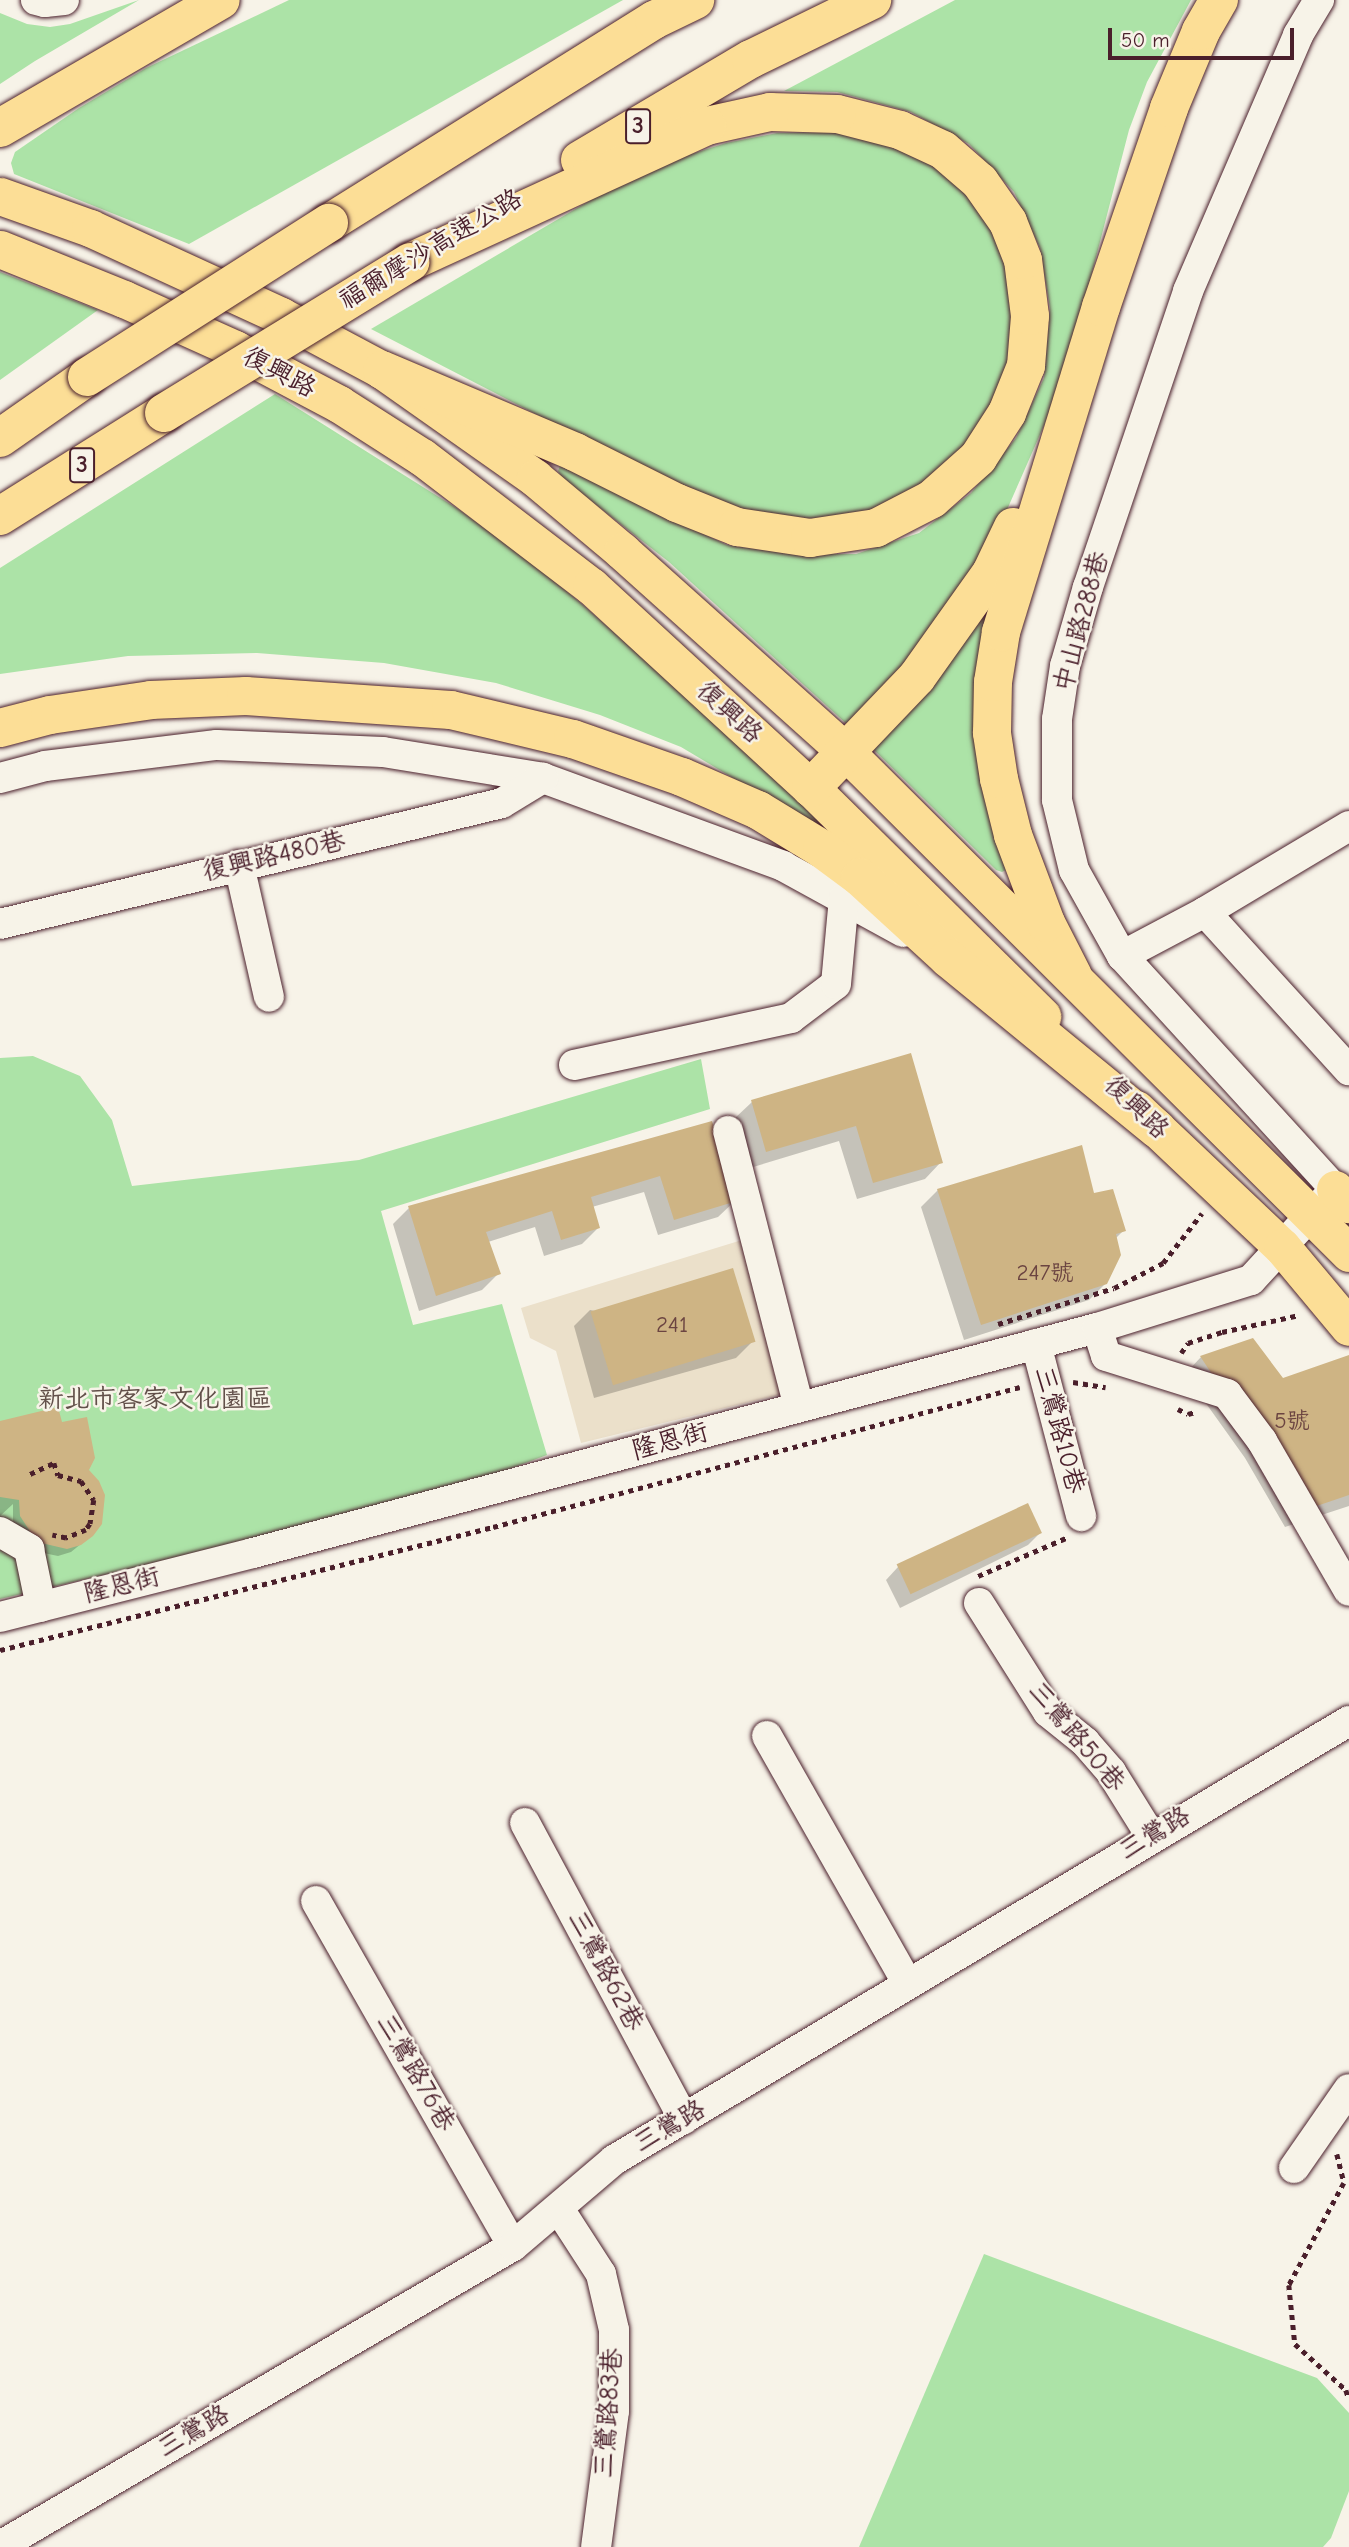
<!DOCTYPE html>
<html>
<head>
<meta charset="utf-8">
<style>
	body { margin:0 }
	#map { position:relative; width:1349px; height:2547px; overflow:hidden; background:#f7f3e8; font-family:"Comic Neue","LXGW WenKai TC",sans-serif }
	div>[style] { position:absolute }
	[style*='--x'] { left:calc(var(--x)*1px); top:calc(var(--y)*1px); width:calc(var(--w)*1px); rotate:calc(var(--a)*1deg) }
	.built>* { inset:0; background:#ebe0ca }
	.green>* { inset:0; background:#ace3a7 }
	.shadow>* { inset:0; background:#0003 }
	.building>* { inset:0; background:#ceb484; transform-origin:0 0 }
	.path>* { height:4.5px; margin-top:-2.25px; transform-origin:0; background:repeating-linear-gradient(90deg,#4a1f2b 0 5px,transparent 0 10px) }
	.roads { filter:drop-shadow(0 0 2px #4a1f2b) drop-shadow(0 0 2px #4a1f2b) }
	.minor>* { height:30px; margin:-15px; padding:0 15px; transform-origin:15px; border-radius:15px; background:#f7f3e8 }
	.major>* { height:37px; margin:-18.5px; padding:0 18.5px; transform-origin:18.5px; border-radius:18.5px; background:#fcde96 }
	.highway>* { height:38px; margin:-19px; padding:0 19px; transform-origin:19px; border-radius:19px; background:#fcde96 }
	.bridges { filter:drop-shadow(0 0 2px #4a1f2b) drop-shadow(0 0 2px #4a1f2b) }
	.highway-bridge>* { height:38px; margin:-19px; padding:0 19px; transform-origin:19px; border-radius:19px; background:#fcde96 }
	span { translate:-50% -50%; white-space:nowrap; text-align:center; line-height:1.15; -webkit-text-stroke:5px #f7f3e8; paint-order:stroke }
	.number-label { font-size:23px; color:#6b4441 }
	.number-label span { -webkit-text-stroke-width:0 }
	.shield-label span { padding:2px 5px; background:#f7f3e8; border:2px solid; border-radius:5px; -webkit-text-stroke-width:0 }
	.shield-label { font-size:24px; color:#4a1f2b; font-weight:700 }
	.street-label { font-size:26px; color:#4a1f2b }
	.park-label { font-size:26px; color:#62504a }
	.scale { position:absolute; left:1108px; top:28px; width:186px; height:32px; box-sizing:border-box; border:4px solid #4a1f2b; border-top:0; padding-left:9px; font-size:21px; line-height:24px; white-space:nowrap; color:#4a1f2b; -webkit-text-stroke:5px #f7f3e8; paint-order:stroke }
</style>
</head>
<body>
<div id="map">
	<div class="built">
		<div style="clip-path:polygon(755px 1236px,795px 1391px,581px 1443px,556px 1351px,530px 1338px,521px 1308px)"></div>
	</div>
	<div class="green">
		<div style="clip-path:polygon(139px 0,35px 61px,0 84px,0 13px,27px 24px,50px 27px,70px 24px)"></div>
		<div style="clip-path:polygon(289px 0,623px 0,189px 244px,14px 174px,11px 163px,15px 152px,79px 108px,146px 68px)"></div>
		<div style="clip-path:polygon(955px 0,1191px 0,1147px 82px,1129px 130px,1073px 346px,1046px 421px,999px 528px,926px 644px,851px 728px,669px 562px,562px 478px,558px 471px,560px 466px,727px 545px,793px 554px,856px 554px,919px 533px,971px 493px,1016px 438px,1044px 378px,1050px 308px,1040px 248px,1014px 192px,969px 144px,911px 112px,837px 92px,784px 91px)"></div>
		<div style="clip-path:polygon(833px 132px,885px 143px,931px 165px,965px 191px,991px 223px,1007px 261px,1014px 298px,1005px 386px,946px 472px,854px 519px,803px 525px,696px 497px,371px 329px,613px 187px,673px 160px,726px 143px,777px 133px)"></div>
		<div style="clip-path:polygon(0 272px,98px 310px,0 380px)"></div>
		<div style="clip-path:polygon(275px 394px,458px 509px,522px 555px,582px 604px,867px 858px,681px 747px,600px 715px,496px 683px,384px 663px,257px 653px,128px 656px,0 674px,0 568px)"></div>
		<div style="clip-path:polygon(1006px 576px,1006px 870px,1002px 872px,996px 870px,870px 746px)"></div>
		<div style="clip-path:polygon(33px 1056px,80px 1076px,112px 1120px,132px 1186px,359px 1160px,701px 1059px,710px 1109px,381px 1211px,413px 1325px,502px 1304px,547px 1455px,464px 1486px,348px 1518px,0 1599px,0 1058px)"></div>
		<div style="clip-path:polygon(984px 2254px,1317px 2378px,1349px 2413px,1349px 2491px,1331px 2538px,1323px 2547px,859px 2547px)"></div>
	</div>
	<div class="shadow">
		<div style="clip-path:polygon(909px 1055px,941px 1162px,925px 1179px,857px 1199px,839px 1141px,750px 1168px,735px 1118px,752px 1102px)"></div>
		<div style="clip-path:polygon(711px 1123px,735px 1201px,718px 1217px,658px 1235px,644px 1192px,592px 1207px,598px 1228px,582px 1244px,544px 1256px,535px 1227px,488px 1242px,499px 1273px,482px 1290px,419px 1311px,393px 1224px,409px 1208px)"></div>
		<div style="clip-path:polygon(938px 1190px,1093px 1195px,1124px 1230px,1115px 1239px,1106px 1283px,1089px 1300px,964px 1340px,921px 1207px)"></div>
		<div style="clip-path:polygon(590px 1310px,753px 1341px,736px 1358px,594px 1398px,574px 1326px)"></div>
		<div style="clip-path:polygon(1349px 1356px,1349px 1506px,1285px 1527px,1245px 1458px,1185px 1374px,1201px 1357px,1282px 1380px)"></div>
		<div style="clip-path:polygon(0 1423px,61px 1424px,87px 1471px,92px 1535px,71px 1552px,58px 1556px,29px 1550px,13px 1525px,13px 1504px,0 1516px)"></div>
		<div style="clip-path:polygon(1040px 1533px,1028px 1545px,900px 1608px,886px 1580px,898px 1567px)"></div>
	</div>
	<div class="building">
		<div style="clip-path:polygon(911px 1053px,943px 1163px,873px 1183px,856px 1126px,766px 1152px,751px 1100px)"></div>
		<div style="clip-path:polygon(712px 1121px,737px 1201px,674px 1220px,660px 1176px,591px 1197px,600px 1228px,561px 1240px,552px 1211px,486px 1232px,501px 1274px,436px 1296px,408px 1206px)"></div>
		<div style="clip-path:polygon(1082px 1145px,1094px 1193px,1113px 1189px,1126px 1231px,1116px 1234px,1121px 1255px,1107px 1284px,981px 1325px,937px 1189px)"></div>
		<div style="left:733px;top:1268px;width:77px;height:149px;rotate:73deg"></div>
		<div style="clip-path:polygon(1253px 1338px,1283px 1378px,1349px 1355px,1349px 1495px,1302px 1511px,1200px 1356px)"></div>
		<div style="clip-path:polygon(58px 1407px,62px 1422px,87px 1417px,95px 1458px,89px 1470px,99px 1481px,105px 1495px,102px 1524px,93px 1536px,81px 1545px,67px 1549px,37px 1542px,20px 1516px,19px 1500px,0 1497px,0 1421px)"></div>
		<div style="left:1028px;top:1503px;width:33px;height:145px;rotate:65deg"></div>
	</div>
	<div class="path">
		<div style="--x:998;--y:1324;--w:121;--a:-17.2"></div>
		<div style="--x:1114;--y:1288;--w:55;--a:-27"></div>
		<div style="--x:1163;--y:1263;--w:63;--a:-52"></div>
		<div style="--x:1181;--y:1353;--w:12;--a:-55"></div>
		<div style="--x:1188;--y:1343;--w:36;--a:-18"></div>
		<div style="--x:1222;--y:1332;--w:79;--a:-12.4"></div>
		<div style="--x:1073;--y:1382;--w:33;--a:9"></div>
		<div style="--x:1178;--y:1409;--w:11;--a:27"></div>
		<div style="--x:1188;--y:1414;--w:7;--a:-16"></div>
		<div style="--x:30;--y:1474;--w:26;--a:-25"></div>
		<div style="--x:54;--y:1463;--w:13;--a:72"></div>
		<div style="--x:58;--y:1475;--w:24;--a:15"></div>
		<div style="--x:81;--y:1481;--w:23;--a:56"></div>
		<div style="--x:94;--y:1500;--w:24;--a:99"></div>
		<div style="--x:90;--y:1524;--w:7;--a:124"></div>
		<div style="--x:86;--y:1530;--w:22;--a:158"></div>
		<div style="--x:66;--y:1538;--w:14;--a:-168"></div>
		<div style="--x:978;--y:1576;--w:96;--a:-23.4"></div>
		<div style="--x:0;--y:1650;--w:508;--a:-14.01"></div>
		<div style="--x:493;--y:1527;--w:545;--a:-14.88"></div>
		<div style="--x:1337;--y:2154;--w:30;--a:76"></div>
		<div style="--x:1344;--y:2183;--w:116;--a:118.3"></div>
		<div style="--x:1289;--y:2285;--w:59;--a:84.2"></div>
		<div style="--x:1295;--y:2344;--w:69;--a:42"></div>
		<div style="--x:1346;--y:2390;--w:9;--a:72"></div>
	</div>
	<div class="roads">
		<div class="minor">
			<div style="--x:36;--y:0;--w:9;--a:13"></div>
			<div style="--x:45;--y:2;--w:19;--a:-6"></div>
			<div style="--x:0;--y:778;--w:47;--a:-14.9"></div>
			<div style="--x:45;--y:766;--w:173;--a:-7"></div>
			<div style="--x:217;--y:745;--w:166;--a:2.4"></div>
			<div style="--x:383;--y:752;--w:162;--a:9.2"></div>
			<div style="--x:543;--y:778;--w:256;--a:20.1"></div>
			<div style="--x:783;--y:866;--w:137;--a:28.8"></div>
			<div style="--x:239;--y:865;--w:135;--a:77.2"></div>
			<div style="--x:1205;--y:912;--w:214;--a:47.7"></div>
			<div style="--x:0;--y:924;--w:516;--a:-13.55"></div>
			<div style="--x:502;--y:803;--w:48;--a:-31.4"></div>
			<div style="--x:1122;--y:956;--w:94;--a:-27.9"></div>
			<div style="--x:1205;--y:912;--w:168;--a:-30.8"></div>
			<div style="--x:574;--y:1065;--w:222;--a:-12.2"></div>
			<div style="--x:791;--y:1018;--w:56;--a:-37.1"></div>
			<div style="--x:836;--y:984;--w:87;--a:-84.7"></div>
			<div style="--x:728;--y:1131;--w:285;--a:75.6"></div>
			<div style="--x:1097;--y:1328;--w:29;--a:72"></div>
			<div style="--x:1106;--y:1356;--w:127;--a:17.4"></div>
			<div style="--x:1227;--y:1394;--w:59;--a:53.3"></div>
			<div style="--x:1262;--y:1441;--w:173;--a:59.9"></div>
			<div style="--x:1036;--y:1344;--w:178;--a:75.3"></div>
			<div style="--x:0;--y:1532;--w:34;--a:30"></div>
			<div style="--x:29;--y:1549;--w:59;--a:78.3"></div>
			<div style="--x:979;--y:1603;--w:129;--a:57.7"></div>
			<div style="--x:1048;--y:1712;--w:48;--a:39"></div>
			<div style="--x:1085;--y:1742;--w:40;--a:49"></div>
			<div style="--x:1111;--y:1772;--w:75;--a:58"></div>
			<div style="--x:0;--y:1617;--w:261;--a:-14.2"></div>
			<div style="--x:253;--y:1553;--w:873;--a:-14.93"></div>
			<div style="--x:1097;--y:1328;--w:161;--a:-17.3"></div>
			<div style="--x:1251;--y:1280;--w:124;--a:-47.3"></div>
			<div style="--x:1335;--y:1189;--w:316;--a:-132.4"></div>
			<div style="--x:1122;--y:956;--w:98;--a:-119.2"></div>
			<div style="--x:1074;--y:870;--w:72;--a:-103.7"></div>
			<div style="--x:1057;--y:800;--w:81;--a:-90"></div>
			<div style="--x:1057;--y:719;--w:54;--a:-81.4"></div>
			<div style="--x:1065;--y:666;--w:82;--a:-73.8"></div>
			<div style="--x:1088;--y:587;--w:312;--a:-71.3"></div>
			<div style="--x:1188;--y:291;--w:279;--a:-66.7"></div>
			<div style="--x:1298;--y:35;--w:41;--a:-59"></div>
			<div style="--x:767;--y:1736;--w:285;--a:60.4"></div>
			<div style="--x:525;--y:1823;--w:336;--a:61.8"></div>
			<div style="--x:316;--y:1901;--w:397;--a:60.3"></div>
			<div style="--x:1294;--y:2168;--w:96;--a:-55.2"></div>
			<div style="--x:559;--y:2209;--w:77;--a:57.1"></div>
			<div style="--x:601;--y:2274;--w:57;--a:76.9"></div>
			<div style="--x:614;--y:2330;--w:81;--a:90"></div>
			<div style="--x:614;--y:2411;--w:137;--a:97.5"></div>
			<div style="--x:0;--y:2546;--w:594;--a:-30.32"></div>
			<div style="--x:513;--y:2246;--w:133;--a:-40.4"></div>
			<div style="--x:614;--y:2160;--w:856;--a:-30.85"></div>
		</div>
		<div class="major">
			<div style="--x:0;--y:196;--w:96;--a:19.6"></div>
			<div style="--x:90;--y:228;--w:210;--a:24.7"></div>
			<div style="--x:281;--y:316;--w:115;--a:28.1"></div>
			<div style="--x:382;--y:370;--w:187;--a:35.2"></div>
			<div style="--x:535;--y:478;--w:114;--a:40"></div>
			<div style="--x:622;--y:551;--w:301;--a:41.9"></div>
			<div style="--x:846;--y:752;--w:710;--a:44.89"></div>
			<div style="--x:0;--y:249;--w:134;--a:22"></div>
			<div style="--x:124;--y:299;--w:122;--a:24.2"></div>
			<div style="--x:235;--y:349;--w:118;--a:27.9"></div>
			<div style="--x:339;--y:404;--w:98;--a:32.6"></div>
			<div style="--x:422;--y:457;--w:213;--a:37.4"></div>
			<div style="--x:591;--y:586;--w:299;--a:42.6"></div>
			<div style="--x:811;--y:788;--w:325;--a:44.6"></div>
			<div style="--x:1136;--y:1109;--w:201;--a:43.4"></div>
			<div style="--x:1282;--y:1247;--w:104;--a:50.1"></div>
			<div style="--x:1335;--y:1189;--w:21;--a:47"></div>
		</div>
		<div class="highway">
			<div style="--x:0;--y:128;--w:255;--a:-30.1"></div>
			<div style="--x:580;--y:160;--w:199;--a:-30.6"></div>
			<div style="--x:751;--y:59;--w:135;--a:-26"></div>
			<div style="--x:329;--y:223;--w:383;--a:-32"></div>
			<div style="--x:654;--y:20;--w:46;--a:-26"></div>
			<div style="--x:382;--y:370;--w:210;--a:23"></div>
			<div style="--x:575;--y:452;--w:114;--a:26.6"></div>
			<div style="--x:677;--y:503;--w:65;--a:21.8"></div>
			<div style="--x:737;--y:527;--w:74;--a:8.6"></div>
			<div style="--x:810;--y:538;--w:67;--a:-8.6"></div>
			<div style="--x:876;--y:528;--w:63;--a:-27.4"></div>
			<div style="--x:932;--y:499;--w:62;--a:-41.7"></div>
			<div style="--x:978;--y:458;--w:54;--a:-57.2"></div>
			<div style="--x:1007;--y:413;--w:51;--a:-68"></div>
			<div style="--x:1026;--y:366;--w:50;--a:-85.4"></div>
			<div style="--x:1030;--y:316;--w:56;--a:-97.1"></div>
			<div style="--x:1023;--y:260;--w:41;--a:-111.5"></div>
			<div style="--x:1008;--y:222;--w:49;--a:-125"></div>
			<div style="--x:980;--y:182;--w:49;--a:-139.1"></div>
			<div style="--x:943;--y:150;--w:47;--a:-155.1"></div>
			<div style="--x:900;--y:130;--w:65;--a:-165.7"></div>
			<div style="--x:837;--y:114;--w:67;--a:-178.3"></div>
			<div style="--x:770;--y:112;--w:65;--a:167.5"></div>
			<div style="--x:707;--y:126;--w:327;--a:155.4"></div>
			<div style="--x:0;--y:438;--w:106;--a:-35"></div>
			<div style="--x:0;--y:516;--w:194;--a:-32.1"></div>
			<div style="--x:0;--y:728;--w:52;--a:-14.6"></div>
			<div style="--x:50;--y:715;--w:102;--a:-8.4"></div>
			<div style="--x:151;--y:700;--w:95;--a:-2.4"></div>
			<div style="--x:246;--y:696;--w:205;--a:3.9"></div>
			<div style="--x:451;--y:710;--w:125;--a:13.4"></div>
			<div style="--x:573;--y:739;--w:115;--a:19.2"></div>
			<div style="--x:682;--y:777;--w:83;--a:23.5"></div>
			<div style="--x:758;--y:810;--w:75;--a:31.4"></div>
			<div style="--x:822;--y:849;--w:47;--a:36.4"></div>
			<div style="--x:860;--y:877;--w:120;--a:42.6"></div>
			<div style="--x:948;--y:958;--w:270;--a:39.3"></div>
			<div style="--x:811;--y:788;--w:153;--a:-46.3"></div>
			<div style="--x:917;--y:677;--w:128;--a:-54.6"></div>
			<div style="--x:991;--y:573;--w:51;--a:-64.4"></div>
			<div style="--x:1073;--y:976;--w:59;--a:-117"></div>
			<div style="--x:1046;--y:923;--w:94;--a:-110.6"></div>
			<div style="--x:1013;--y:835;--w:58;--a:-104"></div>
			<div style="--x:999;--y:779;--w:47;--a:-98.7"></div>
			<div style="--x:992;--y:733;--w:51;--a:-88.9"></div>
			<div style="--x:993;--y:682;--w:51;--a:-80.9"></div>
			<div style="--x:1001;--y:632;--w:340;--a:-72.9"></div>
			<div style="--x:1101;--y:307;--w:210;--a:-71.1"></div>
			<div style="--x:1169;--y:108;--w:83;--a:-67.4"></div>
			<div style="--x:1201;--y:31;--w:36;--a:-60"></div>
		</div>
	</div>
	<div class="bridges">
		<div class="highway-bridge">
			<div style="--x:87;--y:377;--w:287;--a:-32.5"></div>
			<div style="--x:164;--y:413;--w:289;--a:-31.5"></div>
		</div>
	</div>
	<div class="number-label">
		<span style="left:1045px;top:1273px">247號</span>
		<span style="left:672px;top:1325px">241</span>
		<span style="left:1292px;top:1421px">5號</span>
	</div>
	<div class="shield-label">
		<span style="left:638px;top:126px">3</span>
		<span style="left:82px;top:465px">3</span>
	</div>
	<div class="street-label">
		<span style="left:431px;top:250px;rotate:-31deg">福爾摩沙高速公路</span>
		<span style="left:279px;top:373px;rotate:28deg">復興路</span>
		<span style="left:1082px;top:622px;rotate:-75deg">中山路288巷</span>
		<span style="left:729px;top:713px;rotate:42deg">復興路</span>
		<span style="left:274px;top:857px;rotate:-13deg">復興路480巷</span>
		<span style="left:1136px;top:1108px;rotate:44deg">復興路</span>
		<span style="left:1059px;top:1430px;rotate:75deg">三鶯路10巷</span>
		<span style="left:670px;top:1442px;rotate:-15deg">隆恩街</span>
		<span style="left:122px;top:1586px;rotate:-14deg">隆恩街</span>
		<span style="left:1076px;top:1737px;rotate:50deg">三鶯路50巷</span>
		<span style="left:1155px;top:1834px;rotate:-31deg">三鶯路</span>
		<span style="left:605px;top:1971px;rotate:62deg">三鶯路62巷</span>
		<span style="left:415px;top:2073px;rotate:60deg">三鶯路76巷</span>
		<span style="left:670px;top:2127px;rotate:-30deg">三鶯路</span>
		<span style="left:609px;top:2413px;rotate:-86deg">三鶯路83巷</span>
		<span style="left:194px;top:2432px;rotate:-30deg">三鶯路</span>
	</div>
	<div class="park-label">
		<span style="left:155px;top:1400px">新北市客家文化園區</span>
	</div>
	<div class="scale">50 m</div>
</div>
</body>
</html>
